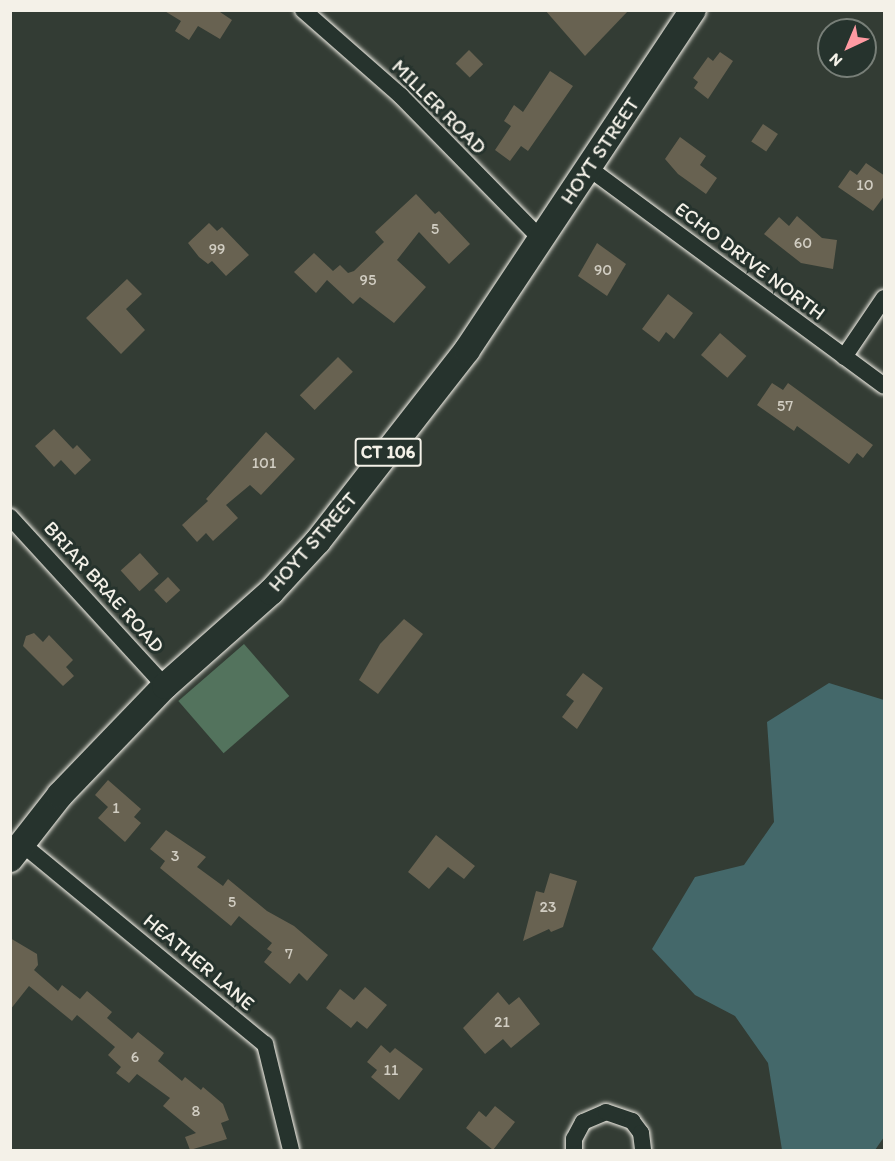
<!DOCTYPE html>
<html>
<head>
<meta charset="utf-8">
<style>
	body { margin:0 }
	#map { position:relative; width:895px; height:1161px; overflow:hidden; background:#333c34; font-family:Itim,sans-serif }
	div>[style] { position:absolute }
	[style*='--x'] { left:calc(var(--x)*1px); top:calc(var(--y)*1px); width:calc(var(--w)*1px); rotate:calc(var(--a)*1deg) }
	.green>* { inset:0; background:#53735d; transform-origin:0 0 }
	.water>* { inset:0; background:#44686a }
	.building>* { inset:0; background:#686251; transform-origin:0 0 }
	.roads { filter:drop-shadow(0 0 2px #f4f1e8) drop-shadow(0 0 2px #f4f1e8) }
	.street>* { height:16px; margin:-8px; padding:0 8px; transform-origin:8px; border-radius:8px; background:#26332d }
	.primary>* { height:26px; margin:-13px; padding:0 13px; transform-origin:13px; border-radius:13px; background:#26332d }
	span { translate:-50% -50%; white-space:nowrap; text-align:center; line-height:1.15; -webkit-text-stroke:6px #26332d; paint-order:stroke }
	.number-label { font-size:16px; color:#d1cdc2 }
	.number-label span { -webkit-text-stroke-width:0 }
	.shield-label span { padding:2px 4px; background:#26332d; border:2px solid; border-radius:4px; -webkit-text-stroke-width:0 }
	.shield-label { font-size:18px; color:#f4f1e8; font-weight:700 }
	.street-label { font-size:20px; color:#f4f1e8 }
	.frame { position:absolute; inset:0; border:12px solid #f4f1e8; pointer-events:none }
	.north { position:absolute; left:817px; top:18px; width:60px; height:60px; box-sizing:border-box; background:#26332d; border:2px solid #787f78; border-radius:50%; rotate:224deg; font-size:16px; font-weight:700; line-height:24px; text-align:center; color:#f4f1e8 }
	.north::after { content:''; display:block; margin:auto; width:21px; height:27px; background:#ff9aa2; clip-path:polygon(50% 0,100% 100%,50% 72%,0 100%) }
</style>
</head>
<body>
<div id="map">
	<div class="green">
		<div style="left:244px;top:644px;width:69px;height:87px;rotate:49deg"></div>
	</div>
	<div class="water">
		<div style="clip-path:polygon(829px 683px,884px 700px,884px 1137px,875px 1150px,782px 1150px,768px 1063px,735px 1016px,695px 995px,652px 949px,695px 877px,744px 865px,774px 822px,767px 722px)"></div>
	</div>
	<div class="building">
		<div style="clip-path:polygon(163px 10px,217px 10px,232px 20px,220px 39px,198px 26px,189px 40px,175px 31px,181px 21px)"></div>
		<div style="clip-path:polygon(545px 10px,629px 10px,585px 56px)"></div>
		<div style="left:469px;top:50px;width:20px;height:19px;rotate:45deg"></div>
		<div style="clip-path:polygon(720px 52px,733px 61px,708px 99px,694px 88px,698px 82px,693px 78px,708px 57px,713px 61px)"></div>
		<div style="clip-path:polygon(550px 71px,573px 86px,528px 151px,521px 146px,510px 161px,495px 150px,511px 126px,504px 121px,514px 105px,523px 112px)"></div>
		<div style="left:763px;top:124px;width:18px;height:21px;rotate:34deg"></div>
		<div style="clip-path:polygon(680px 137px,706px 156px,700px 165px,717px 178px,706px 194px,678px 174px,665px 159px)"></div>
		<div style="clip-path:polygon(866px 163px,885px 176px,885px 195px,873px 211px,838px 187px,850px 170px,857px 175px)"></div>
		<div style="clip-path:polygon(416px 194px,435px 214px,439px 211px,470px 244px,449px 264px,419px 232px,397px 260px,426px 287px,394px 323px,360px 297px,353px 304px,327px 280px,316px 293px,294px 272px,314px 253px,333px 271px,340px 265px,348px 273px,354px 271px,384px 242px,375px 232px)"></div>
		<div style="clip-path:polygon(797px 216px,822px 238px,837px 240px,833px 269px,801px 263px,764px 234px,779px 217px,789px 226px)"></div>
		<div style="clip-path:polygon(209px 223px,217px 231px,222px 227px,249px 255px,226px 276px,212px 261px,208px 264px,199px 257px,188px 243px)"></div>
		<div style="clip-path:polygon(597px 243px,626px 264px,607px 296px,578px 276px)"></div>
		<div style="clip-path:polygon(127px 279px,142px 294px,126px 309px,145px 330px,121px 354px,86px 318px)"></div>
		<div style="clip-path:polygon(668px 294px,693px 313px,674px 339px,666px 332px,659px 342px,642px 329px)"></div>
		<div style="left:720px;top:333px;width:35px;height:29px;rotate:41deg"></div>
		<div style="left:338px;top:357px;width:21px;height:54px;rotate:45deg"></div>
		<div style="clip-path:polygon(772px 383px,783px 390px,788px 383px,873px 445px,863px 458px,857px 453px,849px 464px,797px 426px,794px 431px,757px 405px)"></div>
		<div style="clip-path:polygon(54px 429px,73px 449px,77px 445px,91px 460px,75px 475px,61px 460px,54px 467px,35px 446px)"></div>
		<div style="clip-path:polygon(266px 432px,295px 459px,261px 495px,250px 485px,226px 505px,238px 518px,213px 541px,206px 533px,197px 542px,182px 525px,208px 501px,206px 499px)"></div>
		<div style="left:140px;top:553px;width:28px;height:26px;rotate:48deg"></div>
		<div style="left:168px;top:577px;width:18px;height:19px;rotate:47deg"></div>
		<div style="clip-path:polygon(404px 619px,423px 634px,378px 694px,359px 680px,380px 644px)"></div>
		<div style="clip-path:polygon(34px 633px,43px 642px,49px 635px,73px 660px,66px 667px,74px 676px,63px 686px,23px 646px,26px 636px)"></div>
		<div style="clip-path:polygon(583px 673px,603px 688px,577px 729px,562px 717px,574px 701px,566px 695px)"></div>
		<div style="clip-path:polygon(108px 780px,141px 809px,134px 817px,141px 823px,125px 842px,98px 818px,108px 807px,95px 795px)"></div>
		<div style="clip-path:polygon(166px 830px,206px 857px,197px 867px,223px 886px,228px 879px,267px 911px,294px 926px,328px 955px,307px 981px,299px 973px,290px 984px,264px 962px,272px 952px,267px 949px,272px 943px,239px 916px,231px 926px,160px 868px,165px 861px,150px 849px)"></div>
		<div style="clip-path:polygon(436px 835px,475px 866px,464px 879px,448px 867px,429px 889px,408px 872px)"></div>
		<div style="clip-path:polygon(550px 873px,577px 881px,563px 927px,551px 932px,549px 929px,523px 941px,536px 891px,544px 893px)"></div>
		<div style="clip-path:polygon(10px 938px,37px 954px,38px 965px,34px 970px,58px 991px,62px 985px,80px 999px,87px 991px,112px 1012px,107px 1018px,132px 1039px,138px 1032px,164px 1053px,158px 1061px,182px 1081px,185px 1077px,201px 1090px,203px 1087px,223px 1104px,229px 1120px,221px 1123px,227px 1139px,190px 1150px,185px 1137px,196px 1133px,163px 1106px,170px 1098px,137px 1074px,129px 1083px,116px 1073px,121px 1067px,108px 1055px,115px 1047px,77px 1015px,72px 1021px,29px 986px,10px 1010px)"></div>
		<div style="clip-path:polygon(365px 987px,387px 1005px,367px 1029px,357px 1021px,351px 1028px,326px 1008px,340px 989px,354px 1000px)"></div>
		<div style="clip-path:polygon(498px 992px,509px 1005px,519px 997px,540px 1024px,511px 1048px,503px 1039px,485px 1054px,463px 1028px)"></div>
		<div style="clip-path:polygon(381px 1045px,390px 1053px,395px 1048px,423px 1069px,399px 1100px,371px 1077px,377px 1070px,367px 1062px)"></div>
		<div style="clip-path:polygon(495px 1106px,515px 1122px,493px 1150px,466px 1128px,479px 1111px,486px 1117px)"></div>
	</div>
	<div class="roads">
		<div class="street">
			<div style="--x:303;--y:10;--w:130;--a:41.3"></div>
			<div style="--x:401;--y:96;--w:200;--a:45.6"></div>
			<div style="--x:590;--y:169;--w:365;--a:36.4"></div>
			<div style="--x:844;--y:357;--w:71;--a:-55.9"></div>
			<div style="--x:10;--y:517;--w:229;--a:47.5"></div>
			<div style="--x:22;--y:844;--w:315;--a:39.5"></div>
			<div style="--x:265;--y:1044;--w:109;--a:76.2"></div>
			<div style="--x:574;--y:1150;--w:11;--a:-90"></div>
			<div style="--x:574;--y:1139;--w:19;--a:-62"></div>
			<div style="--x:583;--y:1122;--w:25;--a:-23"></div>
			<div style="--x:606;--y:1112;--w:28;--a:19"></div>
			<div style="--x:632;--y:1121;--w:15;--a:53"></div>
			<div style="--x:641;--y:1133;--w:17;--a:83"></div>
		</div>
		<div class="primary">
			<div style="--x:10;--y:859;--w:81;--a:-52"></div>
			<div style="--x:60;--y:795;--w:151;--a:-46.1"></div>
			<div style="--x:165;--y:686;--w:142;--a:-41.6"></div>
			<div style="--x:271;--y:592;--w:69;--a:-47.3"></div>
			<div style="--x:318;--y:541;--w:242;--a:-52"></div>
			<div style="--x:467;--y:350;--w:408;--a:-56.4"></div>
		</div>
	</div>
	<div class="number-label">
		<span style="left:865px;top:185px">10</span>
		<span style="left:435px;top:229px">5</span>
		<span style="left:803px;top:243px">60</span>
		<span style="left:217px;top:249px">99</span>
		<span style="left:603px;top:270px">90</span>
		<span style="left:368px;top:280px">95</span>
		<span style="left:785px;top:406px">57</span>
		<span style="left:264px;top:463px">101</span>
		<span style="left:116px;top:808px">1</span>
		<span style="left:175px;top:856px">3</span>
		<span style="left:232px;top:902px">5</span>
		<span style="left:548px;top:907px">23</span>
		<span style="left:289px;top:954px">7</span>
		<span style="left:502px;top:1022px">21</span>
		<span style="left:135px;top:1057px">6</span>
		<span style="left:391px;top:1070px">11</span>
		<span style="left:196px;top:1111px">8</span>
	</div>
	<div class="shield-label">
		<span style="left:388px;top:452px">CT 106</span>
	</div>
	<div class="street-label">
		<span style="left:439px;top:107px;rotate:45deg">MILLER ROAD</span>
		<span style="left:600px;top:151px;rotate:-56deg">HOYT STREET</span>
		<span style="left:750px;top:261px;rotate:37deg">ECHO DRIVE NORTH</span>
		<span style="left:313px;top:542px;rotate:-49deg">HOYT STREET</span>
		<span style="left:104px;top:587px;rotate:48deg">BRIAR BRAE ROAD</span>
		<span style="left:199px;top:962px;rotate:40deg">HEATHER LANE</span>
	</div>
	<div class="frame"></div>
	<div class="north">N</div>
</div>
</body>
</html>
